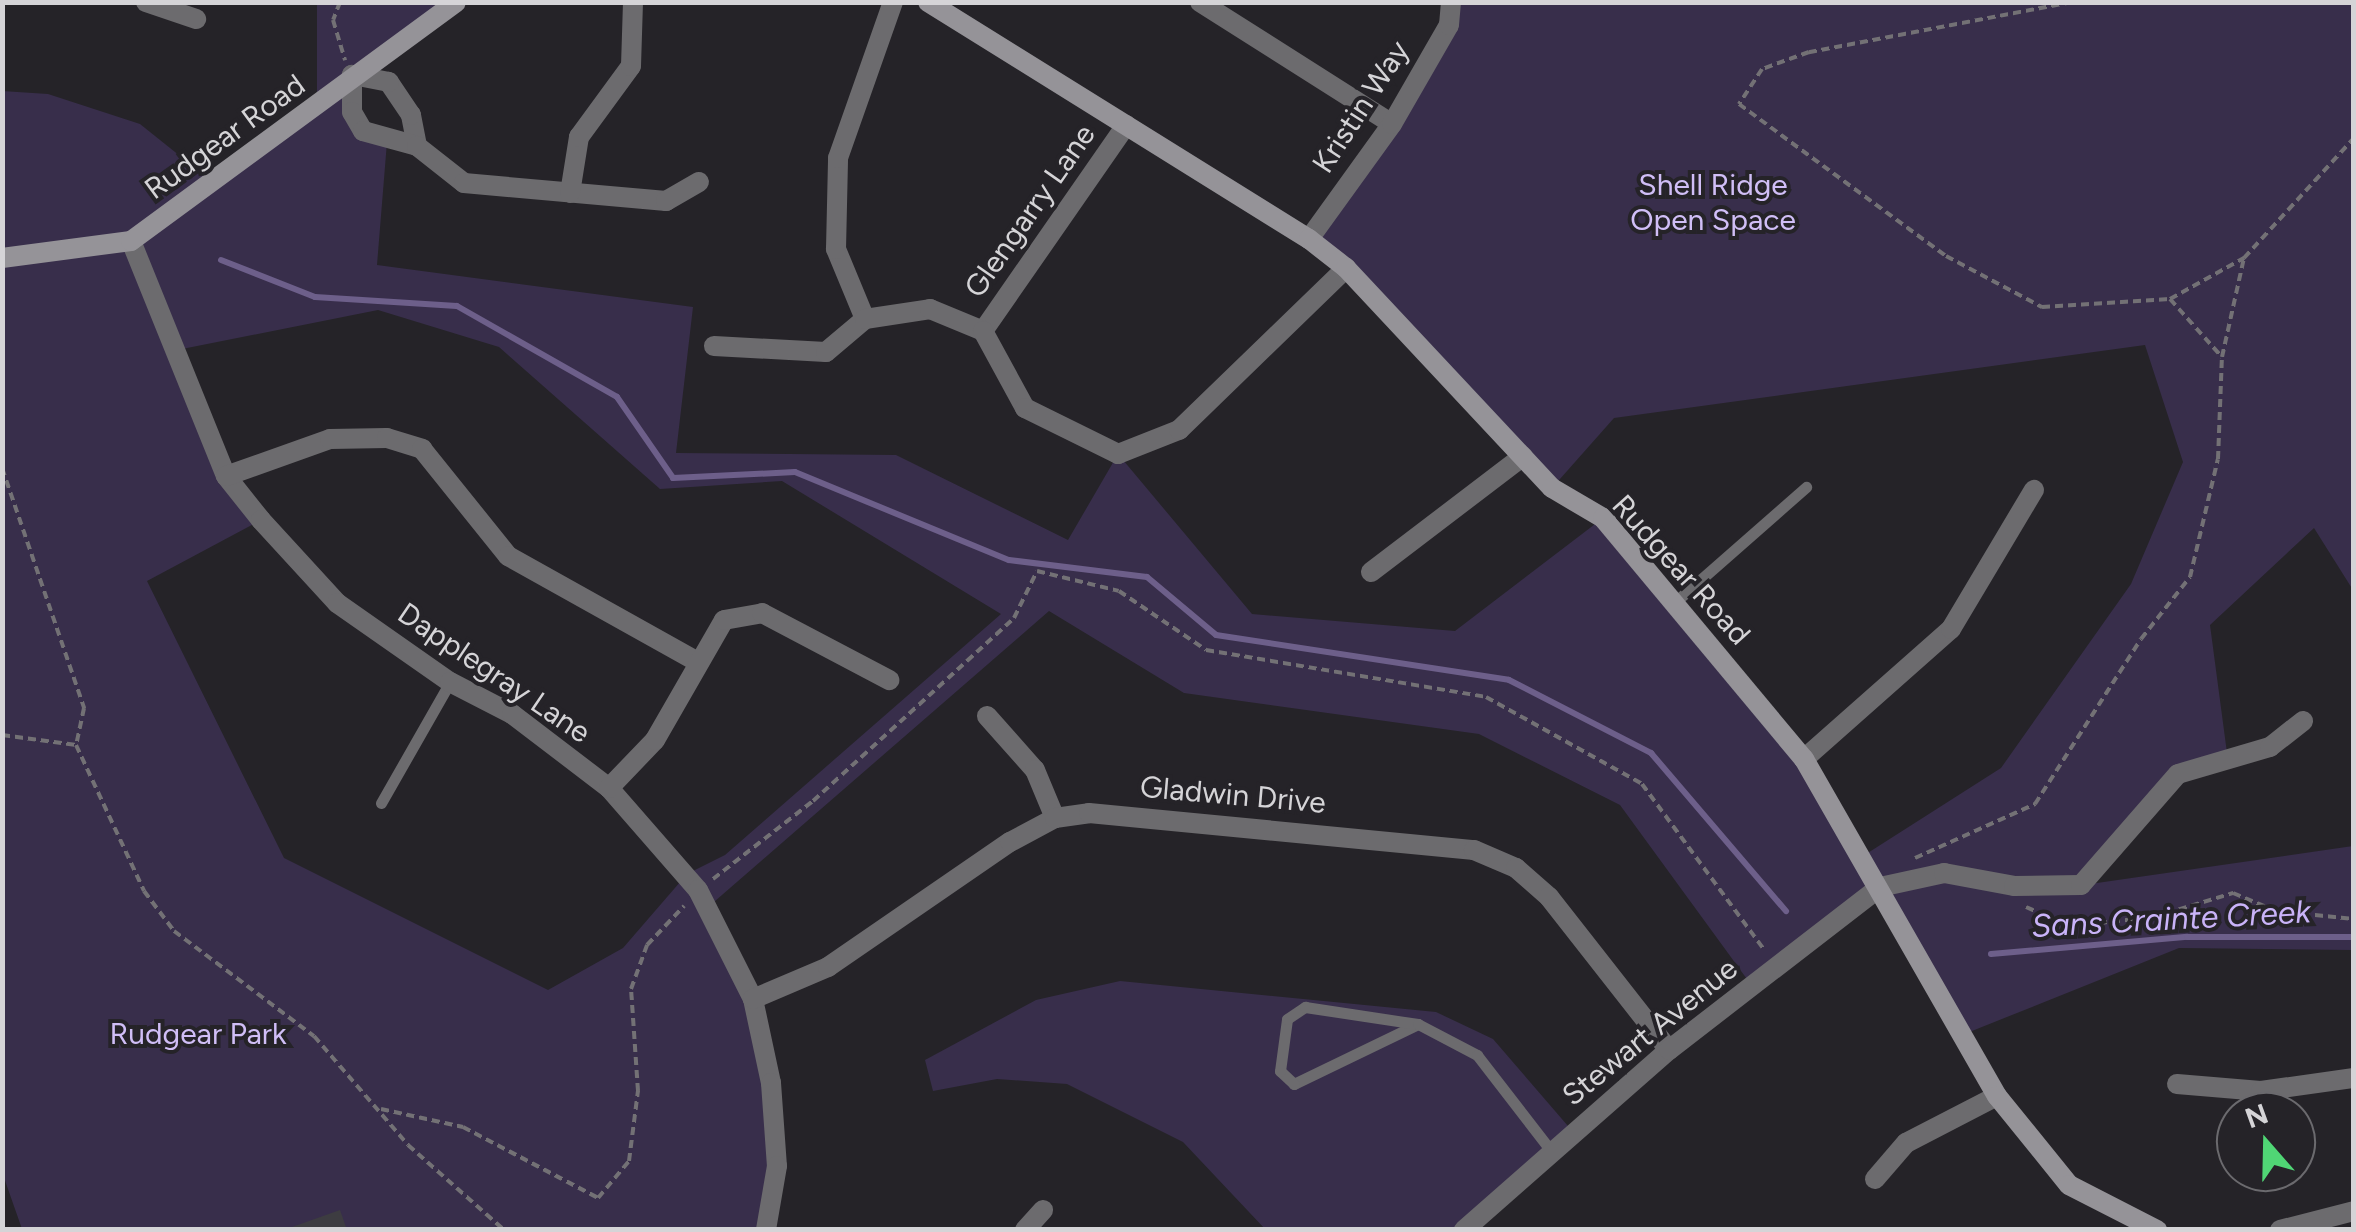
<!DOCTYPE html>
<html>
<head>
<meta charset="utf-8">
<style>
	body { margin:0 }
	#map { position:relative; width:2356px; height:1232px; overflow:hidden; background:#252328; font-family:Figtree,sans-serif }
	div>[style] { position:absolute }
	[style*='--x'] { left:calc(var(--x)*1px); top:calc(var(--y)*1px); width:calc(var(--w)*1px); rotate:calc(var(--a)*1deg) }
	.green>* { inset:0; background:#382e4b }
	.stream>* { height:6px; margin:-3px; padding:0 3px; transform-origin:3px; border-radius:3px; background:#6d5f8a }
	.building>* { inset:0; background:#3d3c41 }
	.path>* { height:4px; margin-top:-2px; transform-origin:0; background:repeating-linear-gradient(90deg,#737175 0 8px,transparent 0 13px) }
	.lane>* { height:11px; margin:-5.5px; padding:0 5.5px; transform-origin:5.5px; border-radius:5.5px; background:#6c6b6e }
	.street>* { height:20px; margin:-10px; padding:0 10px; transform-origin:10px; border-radius:10px; background:#6c6b6e }
	.secondary>* { height:20px; margin:-10px; padding:0 10px; transform-origin:10px; border-radius:10px; background:#959398 }
	span { translate:-50% -50%; white-space:nowrap; text-align:center; line-height:1.15; -webkit-text-stroke:8px #252328; paint-order:stroke }
	.street-label { font-size:30px; color:#d5d4d7 }
	.park-label { font-size:30px; color:#d0bef6 }
	.water-label { font-size:32px; color:#c9b3f8; font-style:italic }
	.frame { position:absolute; inset:0; border:5px solid #d5d4d7; pointer-events:none }
	.north { position:absolute; left:2216px; top:1092px; width:100px; height:100px; box-sizing:border-box; background:#252328; border:2px solid #6b6a6e; border-radius:50%; rotate:340deg; font-size:28px; font-weight:700; line-height:40px; text-align:center; color:#d5d4d7 }
	.north::after { content:''; display:block; margin:auto; width:35px; height:45px; background:#50d675; clip-path:polygon(50% 0,100% 100%,50% 72%,0 100%) }
</style>
</head>
<body>
<div id="map">
	<div class="green">
		<div style="clip-path:polygon(evenodd,317px 3px,456px 3px,352px 75px,352px 112px,387px 142px,377px 265px,693px 307px,676px 453px,896px 455px,1068px 540px,1118px 454px,1252px 614px,1455px 631px,1603px 518px,1804px 759px,1863px 856px,2001px 768px,2131px 584px,2183px 462px,2145px 345px,1614px 418px,1552px 488px,1309px 239px,1392px 124px,1451px 3px,2353px 3px,2353px 590px,2314px 528px,2210px 625px,2227px 753px,2178px 774px,2083px 885px,2353px 846px,2353px 950px,2179px 948px,1962px 1035px,1879px 887px,1752px 986px,1620px 805px,1479px 734px,1184px 693px,1049px 611px,707px 908px,753px 999px,777px 1166px,757px 1229px,22px 1229px,2px 1172px,2px 91px,48px 94px,140px 124px,215px 184px,317px 111px,317px 3px,378px 310px,499px 347px,660px 489px,782px 481px,1001px 614px,725px 855px,687px 874px,623px 948px,548px 990px,284px 858px,147px 581px,261px 520px,172px 351px,378px 310px)"></div>
		<div style="clip-path:polygon(1120px 981px,1436px 1012px,1493px 1039px,1574px 1133px,1464px 1229px,1265px 1229px,1183px 1142px,1067px 1084px,997px 1079px,933px 1091px,925px 1060px,1036px 1000px)"></div>
	</div>
	<div class="stream">
		<div style="--x:221;--y:260;--w:101;--a:21.5"></div>
		<div style="--x:315;--y:297;--w:142;--a:3.6"></div>
		<div style="--x:457;--y:306;--w:184;--a:29.6"></div>
		<div style="--x:617;--y:397;--w:98;--a:55.3"></div>
		<div style="--x:673;--y:478;--w:122;--a:-2.8"></div>
		<div style="--x:795;--y:472;--w:231;--a:22.4"></div>
		<div style="--x:1009;--y:560;--w:139;--a:7"></div>
		<div style="--x:1147;--y:577;--w:90;--a:40"></div>
		<div style="--x:1216;--y:635;--w:296;--a:8.7"></div>
		<div style="--x:1509;--y:680;--w:160;--a:27.2"></div>
		<div style="--x:1651;--y:753;--w:208;--a:49.5"></div>
		<div style="--x:1991;--y:954;--w:197;--a:-5"></div>
		<div style="--x:2187;--y:937;--w:167;--a:0"></div>
	</div>
	<div class="building">
		<div style="clip-path:polygon(340px 1210px,347px 1230px,292px 1230px,292px 1227px)"></div>
	</div>
	<div class="path">
		<div style="--x:340;--y:2;--w:19;--a:111"></div>
		<div style="--x:333;--y:20;--w:42;--a:73.3"></div>
		<div style="--x:2072;--y:2;--w:268;--a:169.2"></div>
		<div style="--x:1809;--y:52;--w:50;--a:160.1"></div>
		<div style="--x:1762;--y:69;--w:42;--a:123.3"></div>
		<div style="--x:1739;--y:104;--w:257;--a:36.3"></div>
		<div style="--x:1946;--y:256;--w:109;--a:28"></div>
		<div style="--x:2042;--y:307;--w:128;--a:-3.6"></div>
		<div style="--x:2170;--y:299;--w:85;--a:-29"></div>
		<div style="--x:2170;--y:299;--w:78;--a:48.1"></div>
		<div style="--x:2;--y:468;--w:254;--a:71.1"></div>
		<div style="--x:84;--y:708;--w:38;--a:102"></div>
		<div style="--x:2;--y:735;--w:75;--a:7.7"></div>
		<div style="--x:76;--y:745;--w:161;--a:65"></div>
		<div style="--x:144;--y:891;--w:50;--a:53.1"></div>
		<div style="--x:174;--y:931;--w:175;--a:36.9"></div>
		<div style="--x:314;--y:1036;--w:144;--a:49.2"></div>
		<div style="--x:408;--y:1145;--w:128;--a:41.5"></div>
		<div style="--x:1915;--y:858;--w:132;--a:-24.2"></div>
		<div style="--x:2035;--y:804;--w:196;--a:-57.3"></div>
		<div style="--x:2141;--y:639;--w:79;--a:-51.7"></div>
		<div style="--x:2190;--y:577;--w:121;--a:-76.7"></div>
		<div style="--x:2218;--y:459;--w:102;--a:-87.8"></div>
		<div style="--x:2222;--y:357;--w:101;--a:-77.5"></div>
		<div style="--x:2244;--y:258;--w:163;--a:-47.5"></div>
		<div style="--x:713;--y:879;--w:127;--a:-38"></div>
		<div style="--x:813;--y:801;--w:272;--a:-42.3"></div>
		<div style="--x:1014;--y:618;--w:52;--a:-63.9"></div>
		<div style="--x:1037;--y:571;--w:84;--a:13.7"></div>
		<div style="--x:1119;--y:591;--w:105;--a:34.1"></div>
		<div style="--x:1206;--y:650;--w:284;--a:9.5"></div>
		<div style="--x:1486;--y:697;--w:179;--a:29.1"></div>
		<div style="--x:1642;--y:784;--w:207;--a:53.6"></div>
		<div style="--x:2026;--y:907;--w:39;--a:24"></div>
		<div style="--x:2062;--y:923;--w:37;--a:0"></div>
		<div style="--x:2099;--y:923;--w:55;--a:-6.2"></div>
		<div style="--x:2154;--y:917;--w:83;--a:-16.9"></div>
		<div style="--x:2233;--y:893;--w:47;--a:22.7"></div>
		<div style="--x:2276;--y:911;--w:78;--a:5.9"></div>
		<div style="--x:381;--y:1109;--w:84;--a:12.4"></div>
		<div style="--x:463;--y:1127;--w:153;--a:27.7"></div>
		<div style="--x:598;--y:1198;--w:48;--a:-50"></div>
		<div style="--x:629;--y:1161;--w:71;--a:-82.7"></div>
		<div style="--x:638;--y:1091;--w:102;--a:-93.9"></div>
		<div style="--x:631;--y:989;--w:47;--a:-70"></div>
		<div style="--x:647;--y:945;--w:54;--a:-46.5"></div>
	</div>
	<div class="lane">
		<div style="--x:1674;--y:603;--w:176;--a:-41.3"></div>
		<div style="--x:381;--y:803;--w:139;--a:-60.3"></div>
		<div style="--x:1418;--y:1024;--w:138;--a:154.2"></div>
		<div style="--x:1294;--y:1084;--w:19;--a:-137"></div>
		<div style="--x:1280;--y:1071;--w:52;--a:-82.3"></div>
		<div style="--x:1287;--y:1019;--w:22;--a:-34"></div>
		<div style="--x:1305;--y:1007;--w:114;--a:8.6"></div>
		<div style="--x:1418;--y:1024;--w:67;--a:27.7"></div>
		<div style="--x:1477;--y:1055;--w:123;--a:52.3"></div>
	</div>
	<div class="street">
		<div style="--x:146;--y:2;--w:53;--a:18.8"></div>
		<div style="--x:1200;--y:2;--w:227;--a:32.4"></div>
		<div style="--x:417;--y:146;--w:32;--a:-101"></div>
		<div style="--x:411;--y:115;--w:40;--a:-124"></div>
		<div style="--x:389;--y:82;--w:38;--a:-169"></div>
		<div style="--x:352;--y:75;--w:37;--a:90"></div>
		<div style="--x:352;--y:112;--w:22;--a:60"></div>
		<div style="--x:363;--y:131;--w:56;--a:15.5"></div>
		<div style="--x:417;--y:146;--w:60;--a:38.2"></div>
		<div style="--x:464;--y:183;--w:203;--a:5.1"></div>
		<div style="--x:666;--y:201;--w:38;--a:-30"></div>
		<div style="--x:570;--y:193;--w:57;--a:-80.9"></div>
		<div style="--x:579;--y:137;--w:88;--a:-53.8"></div>
		<div style="--x:631;--y:66;--w:64;--a:-88.2"></div>
		<div style="--x:1309;--y:239;--w:142;--a:-54.2"></div>
		<div style="--x:1392;--y:124;--w:114;--a:-60.1"></div>
		<div style="--x:1449;--y:25;--w:23;--a:-85"></div>
		<div style="--x:131;--y:241;--w:253;--a:68"></div>
		<div style="--x:226;--y:476;--w:56;--a:51.5"></div>
		<div style="--x:261;--y:520;--w:113;--a:47.5"></div>
		<div style="--x:337;--y:603;--w:138;--a:35"></div>
		<div style="--x:450;--y:682;--w:70;--a:27.3"></div>
		<div style="--x:512;--y:714;--w:122;--a:37.3"></div>
		<div style="--x:609;--y:788;--w:135;--a:48.9"></div>
		<div style="--x:698;--y:890;--w:122;--a:63.2"></div>
		<div style="--x:753;--y:999;--w:86;--a:77.9"></div>
		<div style="--x:771;--y:1083;--w:83;--a:85.9"></div>
		<div style="--x:777;--y:1166;--w:65;--a:99.8"></div>
		<div style="--x:865;--y:319;--w:76;--a:-112.5"></div>
		<div style="--x:836;--y:249;--w:91;--a:-88.7"></div>
		<div style="--x:838;--y:158;--w:165;--a:-70.6"></div>
		<div style="--x:983;--y:331;--w:251;--a:-55.2"></div>
		<div style="--x:714;--y:346;--w:112;--a:3.1"></div>
		<div style="--x:826;--y:352;--w:51;--a:-40.2"></div>
		<div style="--x:865;--y:319;--w:66;--a:-8.7"></div>
		<div style="--x:930;--y:309;--w:57;--a:22.5"></div>
		<div style="--x:983;--y:331;--w:88;--a:61.4"></div>
		<div style="--x:1025;--y:408;--w:104;--a:26.3"></div>
		<div style="--x:1118;--y:454;--w:66;--a:-21.5"></div>
		<div style="--x:1179;--y:430;--w:233;--a:-44.1"></div>
		<div style="--x:226;--y:476;--w:110;--a:-19.6"></div>
		<div style="--x:330;--y:439;--w:57;--a:-1"></div>
		<div style="--x:387;--y:438;--w:37;--a:17"></div>
		<div style="--x:422;--y:449;--w:137;--a:51.2"></div>
		<div style="--x:508;--y:556;--w:218;--a:29.2"></div>
		<div style="--x:1371;--y:572;--w:191;--a:-37.3"></div>
		<div style="--x:987;--y:716;--w:72;--a:48.4"></div>
		<div style="--x:1035;--y:770;--w:52;--a:67.4"></div>
		<div style="--x:1804;--y:759;--w:196;--a:-41.5"></div>
		<div style="--x:1951;--y:629;--w:162;--a:-59.2"></div>
		<div style="--x:609;--y:788;--w:66;--a:-46.2"></div>
		<div style="--x:655;--y:740;--w:138;--a:-60.1"></div>
		<div style="--x:724;--y:620;--w:39;--a:-10"></div>
		<div style="--x:762;--y:613;--w:144;--a:27.8"></div>
		<div style="--x:753;--y:999;--w:82;--a:-23.1"></div>
		<div style="--x:828;--y:967;--w:221;--a:-34.5"></div>
		<div style="--x:1010;--y:842;--w:51;--a:-28.1"></div>
		<div style="--x:1055;--y:818;--w:34;--a:-8"></div>
		<div style="--x:1089;--y:813;--w:387;--a:5.5"></div>
		<div style="--x:1474;--y:850;--w:46;--a:23.2"></div>
		<div style="--x:1516;--y:868;--w:44;--a:41.3"></div>
		<div style="--x:1549;--y:897;--w:194;--a:51.9"></div>
		<div style="--x:2177;--y:1084;--w:84;--a:4.8"></div>
		<div style="--x:2261;--y:1091;--w:94;--a:-8"></div>
		<div style="--x:1875;--y:1179;--w:48;--a:-49.3"></div>
		<div style="--x:1906;--y:1143;--w:102;--a:-27.3"></div>
		<div style="--x:1025;--y:1230;--w:27;--a:-48"></div>
		<div style="--x:1464;--y:1230;--w:273;--a:-41.3"></div>
		<div style="--x:1669;--y:1050;--w:267;--a:-37.7"></div>
		<div style="--x:1880;--y:887;--w:66;--a:-12.3"></div>
		<div style="--x:1944;--y:873;--w:71;--a:10.5"></div>
		<div style="--x:2014;--y:886;--w:67;--a:-0.9"></div>
		<div style="--x:2081;--y:885;--w:147;--a:-48.9"></div>
		<div style="--x:2178;--y:774;--w:96;--a:-16.4"></div>
		<div style="--x:2270;--y:747;--w:42;--a:-38.2"></div>
		<div style="--x:2280;--y:1230;--w:76;--a:-14.4"></div>
	</div>
	<div class="secondary">
		<div style="--x:928;--y:2;--w:449;--a:31.9"></div>
		<div style="--x:1309;--y:239;--w:47;--a:38.1"></div>
		<div style="--x:1346;--y:268;--w:301;--a:46.9"></div>
		<div style="--x:1552;--y:488;--w:59;--a:30.5"></div>
		<div style="--x:1603;--y:518;--w:314;--a:50.2"></div>
		<div style="--x:1804;--y:759;--w:388;--a:60.2"></div>
		<div style="--x:1997;--y:1096;--w:114;--a:51"></div>
		<div style="--x:2069;--y:1185;--w:99;--a:27.1"></div>
		<div style="--x:2;--y:258;--w:130;--a:-7.5"></div>
		<div style="--x:131;--y:241;--w:403;--a:-36.3"></div>
	</div>
	<div class="street-label">
		<span style="left:1361px;top:107px;rotate:-57deg">Kristin Way</span>
		<span style="left:225px;top:137px;rotate:-36deg">Rudgear Road</span>
		<span style="left:1030px;top:211px;rotate:-55deg">Glengarry Lane</span>
		<span style="left:1681px;top:570px;rotate:48deg">Rudgear Road</span>
		<span style="left:494px;top:673px;rotate:34deg">Dapplegray Lane</span>
		<span style="left:1233px;top:795px;rotate:5deg">Gladwin Drive</span>
		<span style="left:1650px;top:1032px;rotate:-39deg">Stewart Avenue</span>
	</div>
	<div class="park-label">
		<span style="left:1713px;top:202px">Shell Ridge<br>Open Space</span>
		<span style="left:198px;top:1034px">Rudgear Park</span>
	</div>
	<div class="water-label">
		<span style="left:2171px;top:919px;rotate:-3deg">Sans Crainte Creek</span>
	</div>
	<div class="frame"></div>
	<div class="north">N</div>
</div>
</body>
</html>
